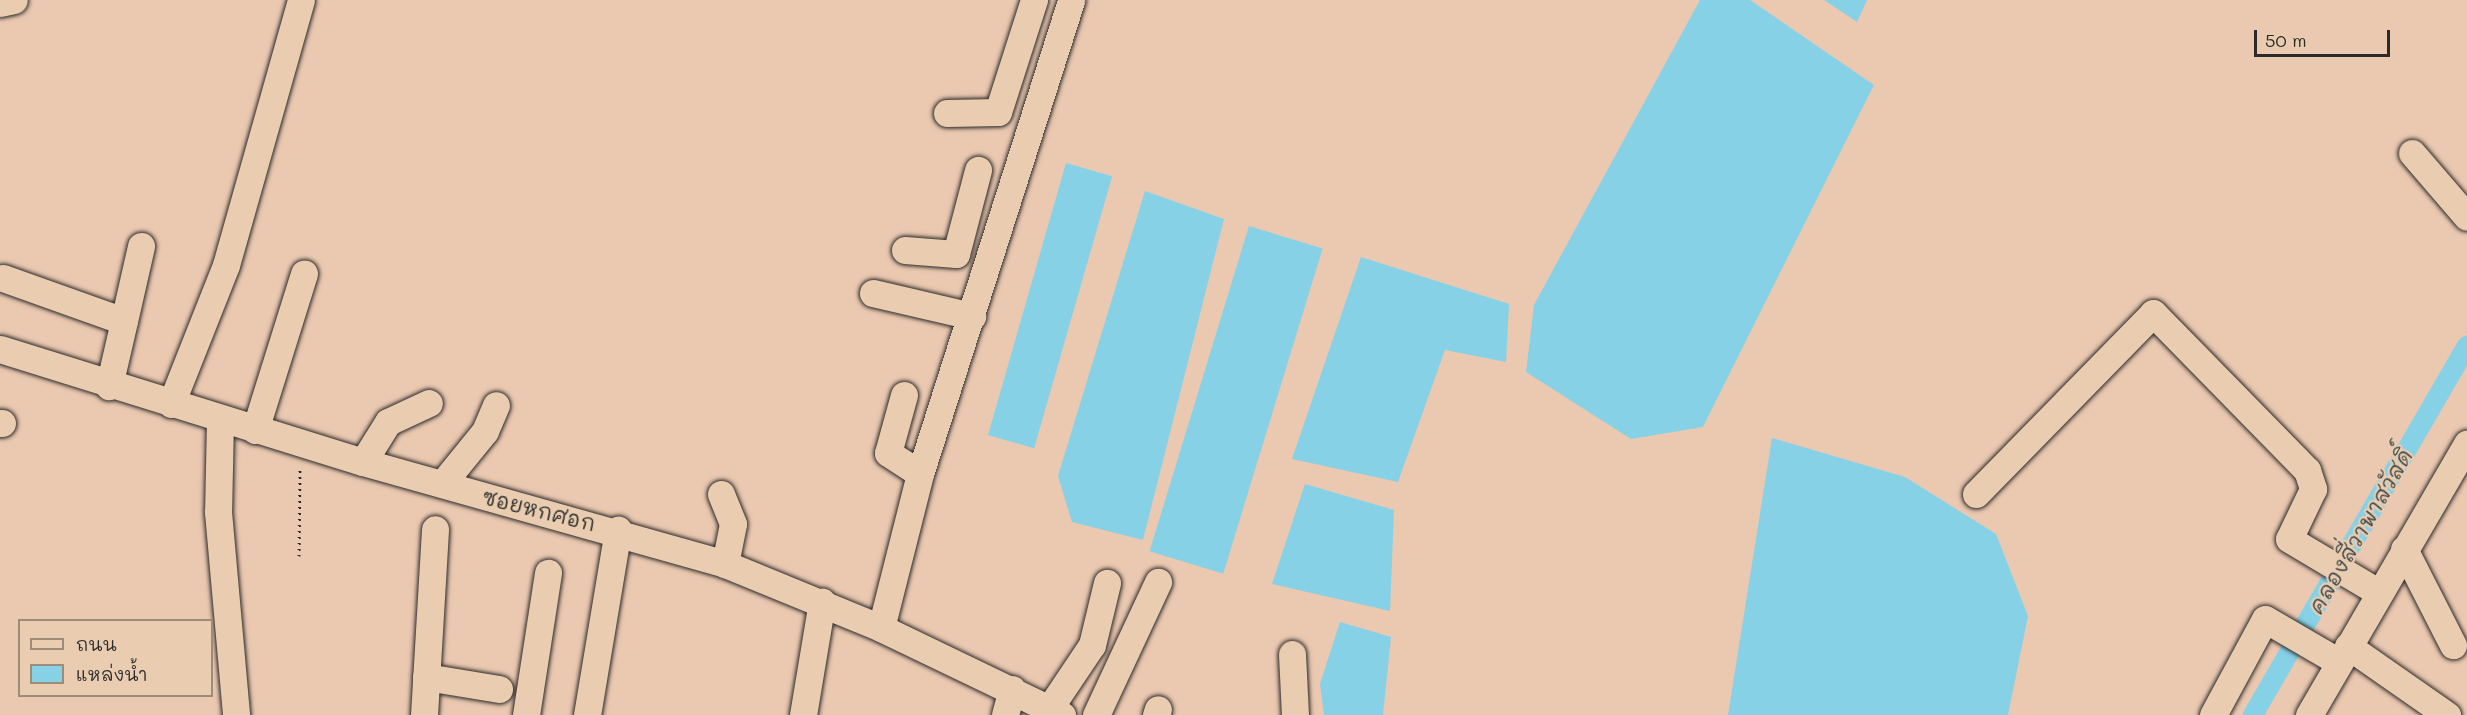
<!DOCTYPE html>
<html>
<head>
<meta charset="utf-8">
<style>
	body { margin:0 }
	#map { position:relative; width:2467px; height:715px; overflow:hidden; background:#ebc8b0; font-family:Mali,"Playpen Sans Thai",sans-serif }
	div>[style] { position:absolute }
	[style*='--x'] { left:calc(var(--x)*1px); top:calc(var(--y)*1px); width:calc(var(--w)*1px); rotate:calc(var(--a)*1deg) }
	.water>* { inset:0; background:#86d1e6; transform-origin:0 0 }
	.canal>* { height:20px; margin:-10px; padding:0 10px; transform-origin:10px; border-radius:10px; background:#86d1e6 }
	.path>* { height:3px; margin-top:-1.5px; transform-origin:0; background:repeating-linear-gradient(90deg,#2b2b2b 0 1.5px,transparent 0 6px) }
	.roads { filter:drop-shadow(0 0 2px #2b2b2b) drop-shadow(0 0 2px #2b2b2b) }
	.minor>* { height:27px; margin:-13.5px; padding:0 13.5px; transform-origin:13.5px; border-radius:13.5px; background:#eacdb0 }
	span { translate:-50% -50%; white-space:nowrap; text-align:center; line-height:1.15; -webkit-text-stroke:4.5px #eacdb0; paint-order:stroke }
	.street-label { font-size:21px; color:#2b2b2b }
	.water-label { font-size:22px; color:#394447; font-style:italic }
	.legend { position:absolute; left:18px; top:619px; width:195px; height:78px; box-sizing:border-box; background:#eacdb0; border:2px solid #9e8c7b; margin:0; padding:8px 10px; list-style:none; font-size:18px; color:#2b2b2b }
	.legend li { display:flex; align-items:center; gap:12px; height:30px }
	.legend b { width:30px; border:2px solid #9e8c7b }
	.scale { position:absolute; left:2254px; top:30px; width:136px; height:27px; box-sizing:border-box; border:3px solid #2b2b2b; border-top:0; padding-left:8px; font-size:18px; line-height:21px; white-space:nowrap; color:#2b2b2b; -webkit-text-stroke:4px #eacdb0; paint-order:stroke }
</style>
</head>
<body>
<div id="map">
	<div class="water">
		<div style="clip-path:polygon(1700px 0,1750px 0,1874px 85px,1703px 427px,1631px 439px,1526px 372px,1534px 305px)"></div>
		<div style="clip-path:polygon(1824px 0,1867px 0,1857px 22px)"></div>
		<div style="left:1066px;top:163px;width:48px;height:283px;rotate:16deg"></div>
		<div style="clip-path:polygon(1145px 191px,1224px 219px,1143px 540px,1072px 522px,1058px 476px)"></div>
		<div style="left:1249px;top:226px;width:77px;height:340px;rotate:17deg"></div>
		<div style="clip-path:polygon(1361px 257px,1509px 304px,1506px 362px,1445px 350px,1398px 482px,1292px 459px)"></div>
		<div style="clip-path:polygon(1772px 438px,1905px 477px,1996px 534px,2028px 616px,2008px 715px,1728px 715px)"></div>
		<div style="clip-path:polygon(1305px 484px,1394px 510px,1390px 611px,1272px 584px)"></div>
		<div style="clip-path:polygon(1340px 622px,1391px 637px,1383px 715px,1324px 715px,1320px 684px)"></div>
	</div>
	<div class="canal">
		<div style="--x:2253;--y:715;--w:427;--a:-59.9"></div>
	</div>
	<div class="path">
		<div style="--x:299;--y:556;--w:89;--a:-89.4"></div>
	</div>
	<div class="roads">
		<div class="minor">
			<div style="--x:0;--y:3;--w:14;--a:-12"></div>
			<div style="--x:947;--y:113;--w:51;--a:-1.1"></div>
			<div style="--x:998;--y:112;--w:118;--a:-72.2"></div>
			<div style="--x:2412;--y:153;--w:84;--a:49.3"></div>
			<div style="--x:905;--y:250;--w:51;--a:4.5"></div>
			<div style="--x:956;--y:254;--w:87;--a:-75.3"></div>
			<div style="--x:3;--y:278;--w:128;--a:19.6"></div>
			<div style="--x:124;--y:321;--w:67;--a:103"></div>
			<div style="--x:873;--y:293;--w:102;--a:13.1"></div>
			<div style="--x:124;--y:321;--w:77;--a:-77.2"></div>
			<div style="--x:0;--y:349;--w:380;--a:17.3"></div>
			<div style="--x:363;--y:462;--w:376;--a:15.7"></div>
			<div style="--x:725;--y:564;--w:169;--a:22.3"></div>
			<div style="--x:881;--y:628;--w:201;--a:25.7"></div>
			<div style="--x:904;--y:395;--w:60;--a:105.4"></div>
			<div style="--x:888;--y:453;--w:38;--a:33"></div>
			<div style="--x:171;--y:404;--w:149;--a:-68.4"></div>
			<div style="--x:226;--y:265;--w:275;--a:-74.2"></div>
			<div style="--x:220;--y:420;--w:92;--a:91.2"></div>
			<div style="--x:218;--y:512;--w:204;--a:84.9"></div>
			<div style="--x:0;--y:423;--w:2;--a:0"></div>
			<div style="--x:255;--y:430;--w:164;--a:-72.6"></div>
			<div style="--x:363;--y:462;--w:47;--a:-58"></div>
			<div style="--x:388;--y:422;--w:45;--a:-24.9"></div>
			<div style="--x:442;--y:484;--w:68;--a:-50.9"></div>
			<div style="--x:485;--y:431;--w:28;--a:-67"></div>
			<div style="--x:721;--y:494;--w:32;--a:68"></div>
			<div style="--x:733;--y:524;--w:41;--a:101.3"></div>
			<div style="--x:1976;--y:494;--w:253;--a:-45.6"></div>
			<div style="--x:2153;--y:313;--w:220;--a:45.6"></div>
			<div style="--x:2307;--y:470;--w:20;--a:72"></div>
			<div style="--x:2313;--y:489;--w:55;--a:115.6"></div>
			<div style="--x:2289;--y:539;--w:104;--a:30.8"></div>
			<div style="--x:2404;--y:549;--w:108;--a:63"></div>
			<div style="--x:881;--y:628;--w:159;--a:-75.8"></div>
			<div style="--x:920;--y:474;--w:497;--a:-72.3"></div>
			<div style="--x:2348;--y:646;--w:121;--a:34.9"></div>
			<div style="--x:1292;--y:654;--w:61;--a:87.2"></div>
			<div style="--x:426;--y:677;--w:74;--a:9.3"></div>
			<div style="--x:1049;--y:709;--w:77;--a:-56.1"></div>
			<div style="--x:1092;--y:645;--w:64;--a:-76.4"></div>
			<div style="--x:424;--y:715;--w:186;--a:-86.6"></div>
			<div style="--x:526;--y:715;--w:144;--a:-81.2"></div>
			<div style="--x:587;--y:715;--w:188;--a:-80.5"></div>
			<div style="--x:803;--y:715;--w:115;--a:-80.5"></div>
			<div style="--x:1005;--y:715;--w:27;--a:-75"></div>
			<div style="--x:1096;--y:715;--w:147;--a:-65"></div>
			<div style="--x:1156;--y:715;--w:6;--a:-72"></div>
			<div style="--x:2213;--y:715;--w:109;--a:-61.6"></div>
			<div style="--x:2265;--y:619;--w:86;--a:30.2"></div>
			<div style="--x:2309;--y:715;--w:314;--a:-59.8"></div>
		</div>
	</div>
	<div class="street-label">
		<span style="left:539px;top:510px;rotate:14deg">ซอยหกศอก</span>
	</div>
	<div class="water-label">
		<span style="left:2360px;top:531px;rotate:-60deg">คลองสี่วาพาสวัสดิ์</span>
	</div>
	<ul class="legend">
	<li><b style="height:8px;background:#eacdb0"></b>ถนน</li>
	<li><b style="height:16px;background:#86d1e6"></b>แหล่งน้ำ</li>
	</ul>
	<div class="scale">50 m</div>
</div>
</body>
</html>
